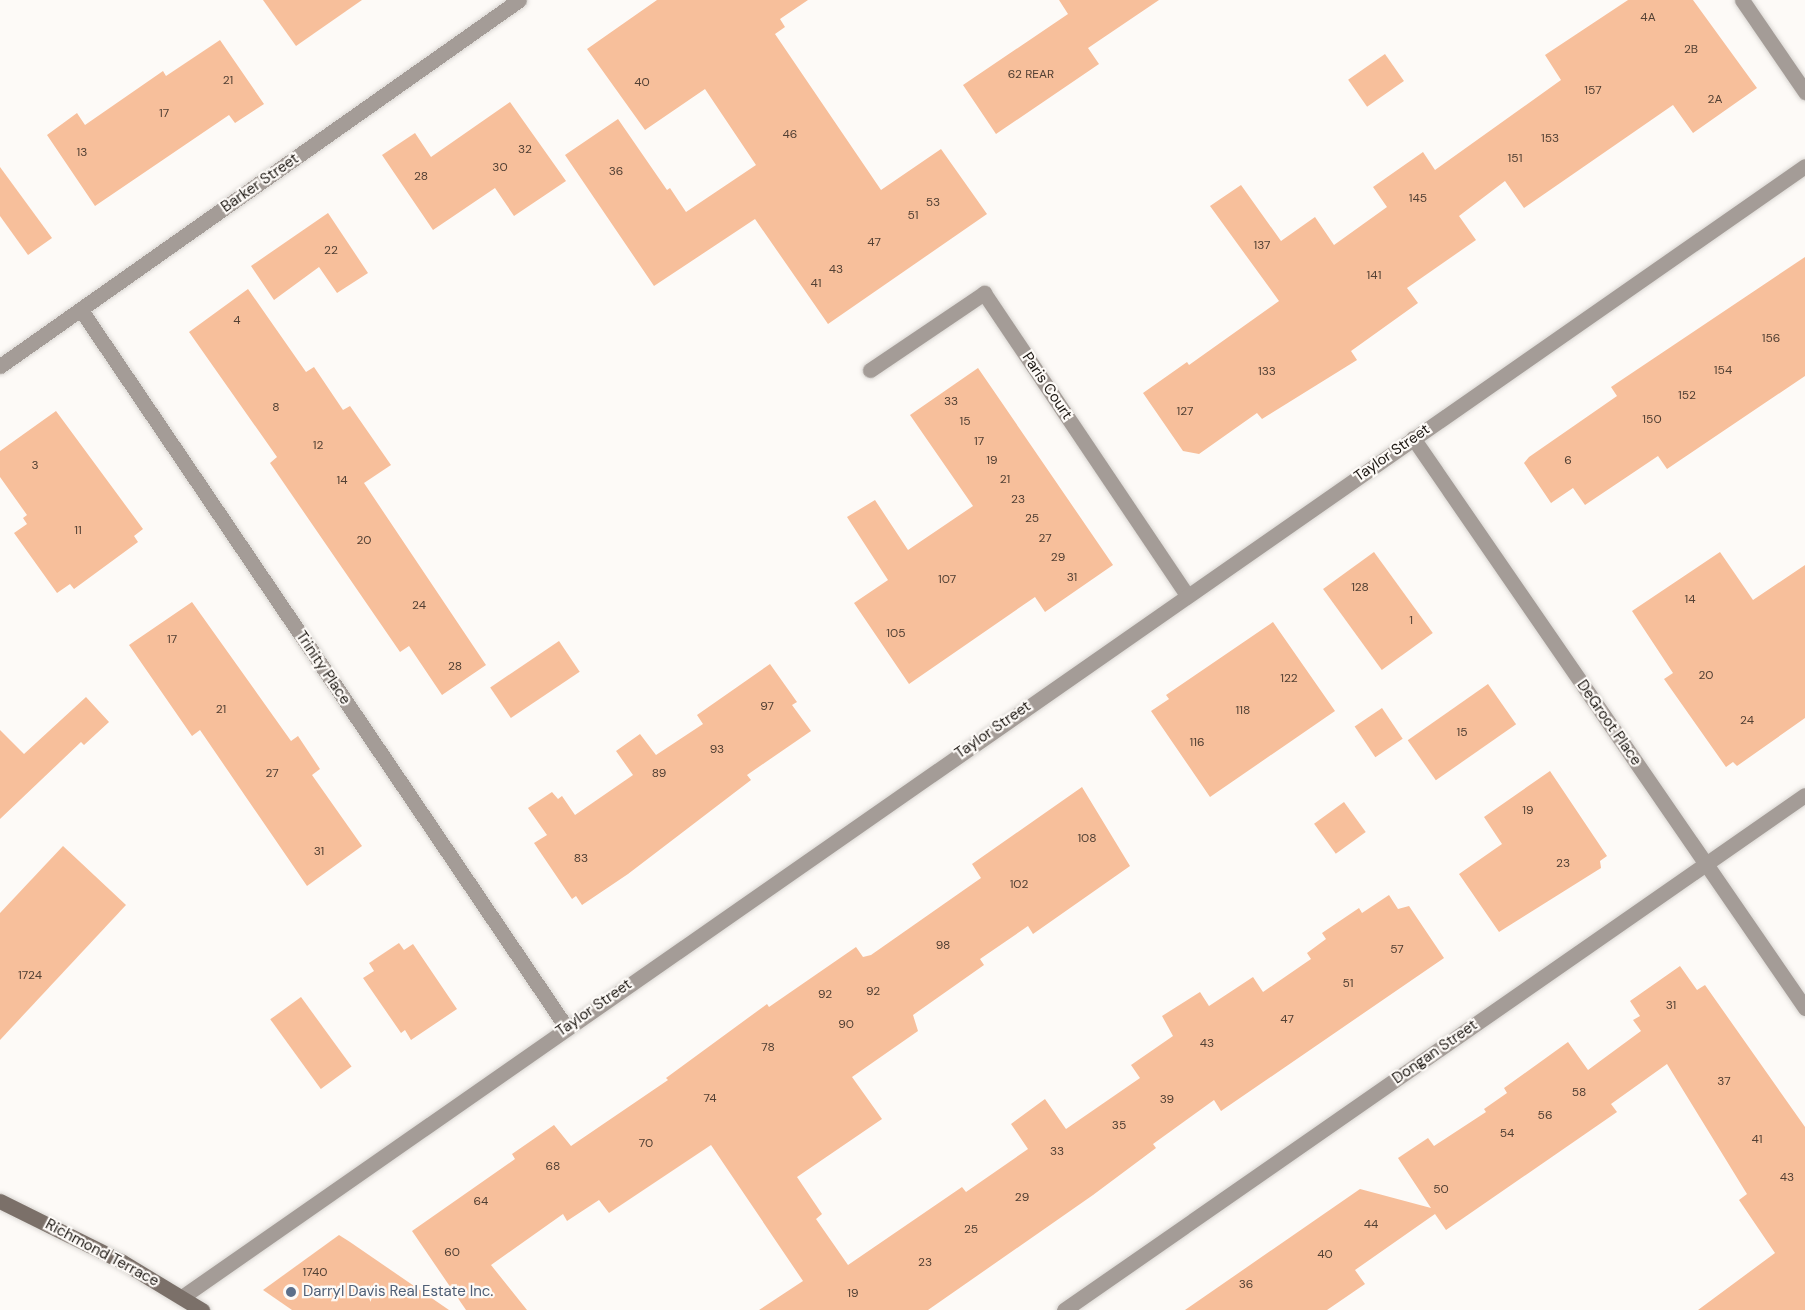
<!DOCTYPE html>
<html>
<head>
<meta charset="utf-8">
<style>
	body { margin:0 }
	#map { position:relative; width:1805px; height:1310px; overflow:hidden; background:#fdfaf7; font-family:"DM Sans",sans-serif }
	div>[style] { position:absolute }
	[style*='--x'] { left:calc(var(--x)*1px); top:calc(var(--y)*1px); width:calc(var(--w)*1px); rotate:calc(var(--a)*1deg) }
	.building>* { inset:0; background:#f7bf9b; transform-origin:0 0 }
	.roads { filter:drop-shadow(0 0 2px #d9d6d2) drop-shadow(0 0 2px #d9d6d2) }
	.minor>* { height:15px; margin:-7.5px; padding:0 7.5px; transform-origin:7.5px; border-radius:7.5px; background:#a49c97 }
	.secondary>* { height:15px; margin:-7.5px; padding:0 7.5px; transform-origin:7.5px; border-radius:7.5px; background:#7b7069 }
	.dots>* { width:16px; height:16px; translate:-50% -50%; box-sizing:border-box; border:3px solid #fdfaf7; border-radius:50% }
	span { translate:-50% -50%; white-space:nowrap; text-align:center; line-height:1.15; -webkit-text-stroke:4.5px #fdfaf7; paint-order:stroke }
	.number-label { font-size:12px; color:#524034 }
	.number-label span { -webkit-text-stroke-width:0 }
	.street-label { font-size:15px; color:#1b1611 }
	.service-label { font-size:15px; color:#4e5e75 }
	.left { translate:0 -50%; text-align:left }
</style>
</head>
<body>
<div id="map">
	<div class="building">
		<div style="clip-path:polygon(263px 0,362px 0,296px 46px)"></div>
		<div style="clip-path:polygon(657px 0,808px 0,780px 19px,785px 27px,775px 34px,881px 190px,941px 149px,987px 214px,828px 324px,755px 219px,654px 286px,565px 155px,618px 119px,667px 190px,670px 188px,686px 212px,756px 165px,705px 89px,645px 130px,587px 49px)"></div>
		<div style="clip-path:polygon(1059px 0,1159px 0,1088px 48px,1099px 64px,996px 134px,963px 85px,1068px 14px)"></div>
		<div style="clip-path:polygon(1628px 0,1693px 0,1757px 88px,1693px 133px,1673px 105px,1524px 208px,1505px 181px,1459px 216px,1476px 240px,1407px 288px,1418px 303px,1351px 351px,1357px 360px,1262px 419px,1257px 413px,1199px 454px,1183px 451px,1143px 393px,1187px 362px,1189px 365px,1279px 301px,1210px 206px,1241px 185px,1281px 241px,1315px 217px,1334px 245px,1387px 207px,1373px 187px,1423px 152px,1435px 170px,1561px 80px,1545px 55px)"></div>
		<div style="clip-path:polygon(220px 40px,264px 104px,235px 123px,229px 115px,95px 206px,47px 135px,77px 113px,85px 125px,163px 71px,166px 76px)"></div>
		<div style="left:1385px;top:54px;width:33px;height:45px;rotate:55deg"></div>
		<div style="clip-path:polygon(510px 102px,566px 181px,514px 216px,495px 188px,433px 230px,382px 155px,415px 133px,431px 157px)"></div>
		<div style="clip-path:polygon(0 167px,52px 238px,28px 255px,0 216px)"></div>
		<div style="clip-path:polygon(328px 213px,368px 273px,337px 293px,319px 267px,274px 300px,251px 266px)"></div>
		<div style="clip-path:polygon(1805px 257px,1805px 376px,1667px 469px,1658px 456px,1585px 505px,1573px 488px,1551px 503px,1524px 463px,1529px 457px,1617px 396px,1611px 387px)"></div>
		<div style="clip-path:polygon(248px 289px,306px 372px,314px 367px,343px 410px,350px 406px,391px 465px,364px 483px,486px 665px,442px 695px,409px 646px,400px 652px,270px 463px,277px 457px,189px 332px)"></div>
		<div style="clip-path:polygon(978px 368px,1113px 565px,1045px 612px,1035px 597px,909px 684px,854px 603px,888px 580px,847px 517px,875px 500px,908px 550px,973px 506px,910px 415px)"></div>
		<div style="clip-path:polygon(56px 411px,143px 529px,134px 536px,138px 542px,74px 589px,70px 584px,57px 593px,14px 533px,27px 524px,23px 518px,27px 515px,0 477px,0 451px)"></div>
		<div style="left:1374px;top:552px;width:100px;height:63px;rotate:54deg"></div>
		<div style="clip-path:polygon(1720px 552px,1753px 600px,1805px 565px,1805px 718px,1737px 766px,1733px 762px,1726px 767px,1664px 679px,1673px 673px,1632px 611px)"></div>
		<div style="clip-path:polygon(192px 602px,291px 741px,298px 736px,320px 769px,312px 775px,362px 846px,307px 886px,200px 730px,192px 736px,129px 645px)"></div>
		<div style="clip-path:polygon(1273px 622px,1335px 711px,1210px 797px,1151px 711px,1169px 699px,1166px 695px)"></div>
		<div style="left:559px;top:641px;width:37px;height:83px;rotate:56deg"></div>
		<div style="clip-path:polygon(770px 664px,797px 702px,792px 705px,811px 731px,747px 775px,751px 780px,628px 874px,582px 905px,576px 896px,572px 899px,534px 843px,547px 835px,528px 808px,552px 792px,558px 799px,562px 796px,575px 815px,633px 775px,616px 751px,640px 734px,656px 755px,703px 724px,697px 715px)"></div>
		<div style="left:1488px;top:684px;width:49px;height:98px;rotate:55deg"></div>
		<div style="clip-path:polygon(86px 697px,109px 722px,84px 745px,81px 742px,0 819px,0 730px,24px 754px)"></div>
		<div style="left:1382px;top:708px;width:37px;height:33px;rotate:56deg"></div>
		<div style="clip-path:polygon(1550px 771px,1607px 856px,1600px 861px,1601px 868px,1499px 932px,1459px 874px,1502px 844px,1484px 817px)"></div>
		<div style="clip-path:polygon(1082px 787px,1130px 866px,1033px 934px,1028px 926px,980px 959px,984px 965px,913px 1015px,918px 1031px,852px 1077px,882px 1119px,797px 1177px,822px 1214px,816px 1219px,848px 1265px,962px 1187px,966px 1192px,1028px 1149px,1011px 1124px,1045px 1099px,1066px 1129px,1140px 1078px,1131px 1065px,1173px 1036px,1162px 1016px,1200px 992px,1209px 1006px,1253px 977px,1263px 992px,1311px 959px,1307px 953px,1326px 939px,1322px 933px,1359px 908px,1362px 913px,1389px 895px,1398px 909px,1409px 906px,1444px 958px,1221px 1111px,1214px 1100px,1153px 1144px,1156px 1148px,1093px 1195px,928px 1310px,759px 1310px,803px 1281px,711px 1145px,609px 1213px,599px 1200px,567px 1221px,563px 1214px,491px 1265px,527px 1310px,466px 1310px,412px 1231px,515px 1159px,512px 1154px,554px 1125px,571px 1146px,668px 1080px,666px 1078px,767px 1004px,769px 1007px,856px 947px,863px 957px,871px 955px,981px 878px,972px 864px)"></div>
		<div style="left:1344px;top:802px;width:37px;height:37px;rotate:54deg"></div>
		<div style="clip-path:polygon(63px 846px,126px 905px,0 1040px,0 913px)"></div>
		<div style="clip-path:polygon(399px 943px,404px 950px,413px 944px,457px 1009px,411px 1040px,405px 1030px,401px 1033px,363px 978px,374px 971px,369px 963px)"></div>
		<div style="clip-path:polygon(1680px 966px,1697px 990px,1705px 985px,1805px 1127px,1805px 1310px,1698px 1310px,1775px 1253px,1739px 1200px,1747px 1194px,1667px 1064px,1611px 1104px,1617px 1112px,1446px 1230px,1435px 1214px,1355px 1270px,1365px 1284px,1327px 1310px,1185px 1310px,1360px 1189px,1431px 1208px,1398px 1158px,1428px 1138px,1434px 1146px,1486px 1112px,1484px 1109px,1507px 1093px,1504px 1088px,1568px 1042px,1588px 1070px,1641px 1031px,1633px 1020px,1640px 1016px,1630px 1001px)"></div>
		<div style="left:301px;top:997px;width:86px;height:38px;rotate:54deg"></div>
		<div style="clip-path:polygon(339px 1235px,350px 1242px,449px 1310px,292px 1310px,263px 1290px)"></div>
	</div>
	<div class="roads">
		<div class="minor">
			<div style="--x:1742;--y:0;--w:112;--a:55.6"></div>
			<div style="--x:81;--y:310;--w:866;--a:55.92"></div>
			<div style="--x:0;--y:366;--w:635;--a:-35.19"></div>
			<div style="--x:870;--y:370;--w:138;--a:-34"></div>
			<div style="--x:984;--y:293;--w:364;--a:56.1"></div>
			<div style="--x:1413;--y:438;--w:692;--a:55.48"></div>
			<div style="--x:182;--y:1297;--w:1978;--a:-34.87"></div>
			<div style="--x:1064;--y:1310;--w:902;--a:-34.8"></div>
		</div>
		<div class="secondary">
			<div style="--x:0;--y:1201;--w:135;--a:26.4"></div>
			<div style="--x:121;--y:1261;--w:95;--a:31.2"></div>
		</div>
	</div>
	<div class="dots">
		<div style="left:291px;top:1292px;background:#5c6f8a"></div>
	</div>
	<div class="number-label">
		<span style="left:1648px;top:18px">4A</span>
		<span style="left:1691px;top:50px">2B</span>
		<span style="left:1031px;top:75px">62 REAR</span>
		<span style="left:228px;top:81px">21</span>
		<span style="left:642px;top:83px">40</span>
		<span style="left:1593px;top:91px">157</span>
		<span style="left:1715px;top:100px">2A</span>
		<span style="left:164px;top:114px">17</span>
		<span style="left:790px;top:135px">46</span>
		<span style="left:1550px;top:139px">153</span>
		<span style="left:525px;top:150px">32</span>
		<span style="left:82px;top:153px">13</span>
		<span style="left:1515px;top:159px">151</span>
		<span style="left:500px;top:168px">30</span>
		<span style="left:616px;top:172px">36</span>
		<span style="left:421px;top:177px">28</span>
		<span style="left:1418px;top:199px">145</span>
		<span style="left:933px;top:203px">53</span>
		<span style="left:913px;top:216px">51</span>
		<span style="left:874px;top:243px">47</span>
		<span style="left:1262px;top:246px">137</span>
		<span style="left:331px;top:251px">22</span>
		<span style="left:836px;top:270px">43</span>
		<span style="left:1374px;top:276px">141</span>
		<span style="left:816px;top:284px">41</span>
		<span style="left:237px;top:321px">4</span>
		<span style="left:1771px;top:339px">156</span>
		<span style="left:1723px;top:371px">154</span>
		<span style="left:1267px;top:372px">133</span>
		<span style="left:1687px;top:396px">152</span>
		<span style="left:951px;top:402px">33</span>
		<span style="left:276px;top:408px">8</span>
		<span style="left:1185px;top:412px">127</span>
		<span style="left:1652px;top:420px">150</span>
		<span style="left:965px;top:422px">15</span>
		<span style="left:979px;top:442px">17</span>
		<span style="left:318px;top:446px">12</span>
		<span style="left:992px;top:461px">19</span>
		<span style="left:1568px;top:461px">6</span>
		<span style="left:35px;top:466px">3</span>
		<span style="left:1005px;top:480px">21</span>
		<span style="left:342px;top:481px">14</span>
		<span style="left:1018px;top:500px">23</span>
		<span style="left:1032px;top:519px">25</span>
		<span style="left:78px;top:531px">11</span>
		<span style="left:1045px;top:539px">27</span>
		<span style="left:364px;top:541px">20</span>
		<span style="left:1058px;top:558px">29</span>
		<span style="left:1072px;top:578px">31</span>
		<span style="left:947px;top:580px">107</span>
		<span style="left:1360px;top:588px">128</span>
		<span style="left:1690px;top:600px">14</span>
		<span style="left:419px;top:606px">24</span>
		<span style="left:1411px;top:621px">1</span>
		<span style="left:896px;top:634px">105</span>
		<span style="left:172px;top:640px">17</span>
		<span style="left:455px;top:667px">28</span>
		<span style="left:1706px;top:676px">20</span>
		<span style="left:1289px;top:679px">122</span>
		<span style="left:767px;top:707px">97</span>
		<span style="left:221px;top:710px">21</span>
		<span style="left:1243px;top:711px">118</span>
		<span style="left:1747px;top:721px">24</span>
		<span style="left:1462px;top:733px">15</span>
		<span style="left:1197px;top:743px">116</span>
		<span style="left:717px;top:750px">93</span>
		<span style="left:272px;top:774px">27</span>
		<span style="left:659px;top:774px">89</span>
		<span style="left:1528px;top:811px">19</span>
		<span style="left:1087px;top:839px">108</span>
		<span style="left:319px;top:852px">31</span>
		<span style="left:581px;top:859px">83</span>
		<span style="left:1563px;top:864px">23</span>
		<span style="left:1019px;top:885px">102</span>
		<span style="left:943px;top:946px">98</span>
		<span style="left:1397px;top:950px">57</span>
		<span style="left:30px;top:976px">1724</span>
		<span style="left:1348px;top:984px">51</span>
		<span style="left:873px;top:992px">92</span>
		<span style="left:825px;top:995px">92</span>
		<span style="left:1671px;top:1006px">31</span>
		<span style="left:1287px;top:1020px">47</span>
		<span style="left:846px;top:1025px">90</span>
		<span style="left:1207px;top:1044px">43</span>
		<span style="left:768px;top:1048px">78</span>
		<span style="left:1724px;top:1082px">37</span>
		<span style="left:1579px;top:1093px">58</span>
		<span style="left:710px;top:1099px">74</span>
		<span style="left:1167px;top:1100px">39</span>
		<span style="left:1545px;top:1116px">56</span>
		<span style="left:1119px;top:1126px">35</span>
		<span style="left:1507px;top:1134px">54</span>
		<span style="left:1757px;top:1140px">41</span>
		<span style="left:646px;top:1144px">70</span>
		<span style="left:1057px;top:1152px">33</span>
		<span style="left:553px;top:1167px">68</span>
		<span style="left:1787px;top:1178px">43</span>
		<span style="left:1441px;top:1190px">50</span>
		<span style="left:1022px;top:1198px">29</span>
		<span style="left:481px;top:1202px">64</span>
		<span style="left:1371px;top:1225px">44</span>
		<span style="left:971px;top:1230px">25</span>
		<span style="left:452px;top:1253px">60</span>
		<span style="left:1325px;top:1255px">40</span>
		<span style="left:925px;top:1263px">23</span>
		<span style="left:315px;top:1273px">1740</span>
		<span style="left:1246px;top:1285px">36</span>
		<span style="left:853px;top:1294px">19</span>
	</div>
	<div class="street-label">
		<span style="left:260px;top:183px;rotate:-35deg">Barker Street</span>
		<span style="left:1047px;top:386px;rotate:56deg">Paris Court</span>
		<span style="left:1392px;top:453px;rotate:-35deg">Taylor Street</span>
		<span style="left:323px;top:668px;rotate:56deg">Trinity Place</span>
		<span style="left:1609px;top:723px;rotate:55deg">DeGroot Place</span>
		<span style="left:993px;top:730px;rotate:-35deg">Taylor Street</span>
		<span style="left:594px;top:1008px;rotate:-35deg">Taylor Street</span>
		<span style="left:1435px;top:1052px;rotate:-35deg">Dongan Street</span>
		<span style="left:102px;top:1253px;rotate:28deg">Richmond Terrace</span>
	</div>
	<div class="service-label">
		<span class="left" style="left:303px;top:1292px">Darryl Davis Real Estate Inc.</span>
	</div>
</div>
</body>
</html>
